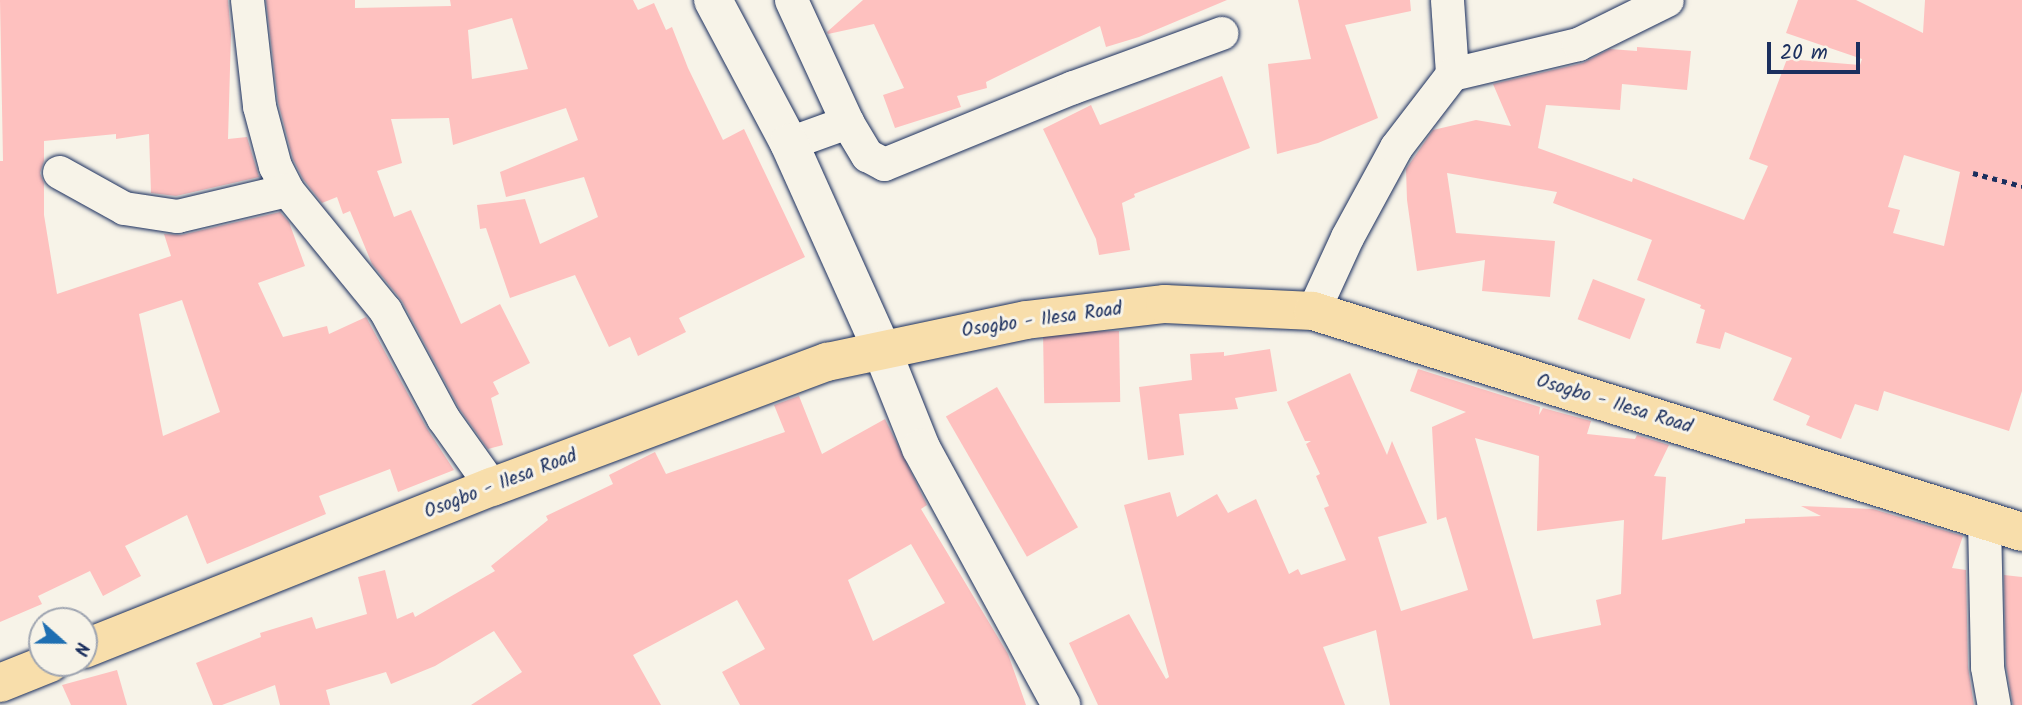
<!DOCTYPE html>
<html>
<head>
<meta charset="utf-8">
<style>
	body { margin:0 }
	#map { position:relative; width:2022px; height:705px; overflow:hidden; background:#f7f3e8; font-family:Kalam,sans-serif }
	div>[style] { position:absolute }
	[style*='--x'] { left:calc(var(--x)*1px); top:calc(var(--y)*1px); width:calc(var(--w)*1px); rotate:calc(var(--a)*1deg) }
	.building>* { inset:0; background:#fec1bf; transform-origin:0 0 }
	.path>* { height:4.5px; margin-top:-2.25px; transform-origin:0; background:repeating-linear-gradient(90deg,#1b2f5e 0 5px,transparent 0 10px) }
	.roads { filter:drop-shadow(0 0 2px #1b2f5e) drop-shadow(0 0 2px #1b2f5e) }
	.street>* { height:33px; margin:-16.5px; padding:0 16.5px; transform-origin:16.5px; border-radius:16.5px; background:#f7f3e8 }
	.secondary>* { height:38px; margin:-19px; padding:0 19px; transform-origin:19px; border-radius:19px; background:#f7f3e8 }
	.primary>* { height:38px; margin:-19px; padding:0 19px; transform-origin:19px; border-radius:19px; background:#f8deab }
	span { translate:-50% -50%; white-space:nowrap; text-align:center; line-height:1.15; -webkit-text-stroke:6px #f7f3e8; paint-order:stroke }
	.street-label { font-size:19px; color:#1b2f5e }
	.north { position:absolute; left:28px; top:607px; width:70px; height:70px; box-sizing:border-box; background:#f7f3e8; border:2px solid #9fa5b1; border-radius:50%; rotate:111deg; font-size:19px; font-weight:700; line-height:28px; text-align:center; color:#1b2f5e }
	.north::after { content:''; display:block; margin:auto; width:24px; height:32px; background:#1f6fb2; clip-path:polygon(50% 0,100% 100%,50% 72%,0 100%) }
	.scale { position:absolute; left:1767px; top:42px; width:93px; height:32px; box-sizing:border-box; border:4px solid #1b2f5e; border-top:0; padding-left:9px; font-size:21px; line-height:24px; white-space:nowrap; color:#1b2f5e; -webkit-text-stroke:5px #f7f3e8; paint-order:stroke }
</style>
</head>
<body>
<div id="map">
	<div class="building">
		<div style="clip-path:polygon(evenodd,0 0,228px 0,231px 34px,228px 139px,247px 137px,259px 177px,176px 196px,151px 193px,149px 134px,116px 139px,116px 134px,44px 141px,44px 161px,40px 173px,44px 183px,44px 215px,57px 294px,171px 256px,164px 234px,181px 235px,280px 212px,289px 222px,305px 266px,258px 283px,283px 337px,327px 326px,329px 334px,366px 317px,426px 427px,454px 470px,398px 492px,390px 469px,319px 496px,326px 514px,207px 564px,187px 515px,125px 546px,141px 576px,103px 596px,90px 571px,38px 596px,42px 604px,0 622px,0 161px,3px 161px,0 0,182px 300px,220px 412px,163px 436px,139px 314px,182px 300px)"></div>
		<div style="clip-path:polygon(evenodd,266px 0,355px 0,355px 8px,451px 6px,450px 0,633px 0,638px 10px,654px 3px,666px 30px,672px 27px,688px 68px,723px 140px,744px 129px,805px 257px,679px 318px,686px 332px,638px 356px,630px 337px,609px 347px,575px 275px,510px 298px,486px 228px,480px 229px,477px 205px,525px 199px,540px 244px,598px 217px,584px 177px,506px 197px,500px 172px,578px 140px,566px 108px,453px 145px,449px 118px,391px 119px,402px 163px,377px 171px,394px 217px,411px 210px,461px 324px,500px 304px,530px 363px,493px 382px,499px 394px,491px 398px,503px 445px,488px 449px,459px 408px,402px 301px,372px 264px,350px 211px,343px 214px,337px 197px,322px 203px,303px 179px,293px 159px,278px 102px,266px 0,512px 18px,528px 69px,472px 79px,468px 30px,512px 18px)"></div>
		<div style="clip-path:polygon(863px 0,1227px 0,1139px 37px,1106px 47px,1100px 26px,986px 82px,987px 88px,957px 96px,961px 107px,895px 128px,883px 95px,904px 88px,874px 24px,828px 34px,827px 32px)"></div>
		<div style="clip-path:polygon(1298px 0,1410px 0,1411px 11px,1345px 25px,1378px 118px,1318px 143px,1277px 154px,1268px 64px,1311px 59px)"></div>
		<div style="clip-path:polygon(evenodd,1798px 0,1856px 0,1923px 33px,1925px 0,2022px 0,2022px 391px,2009px 431px,1884px 391px,1878px 411px,1855px 404px,1841px 439px,1806px 425px,1810px 416px,1773px 400px,1792px 358px,1725px 332px,1720px 349px,1696px 343px,1705px 310px,1700px 308px,1701px 305px,1637px 280px,1652px 240px,1553px 203px,1557px 192px,1447px 173px,1456px 233px,1555px 241px,1550px 297px,1482px 291px,1485px 260px,1417px 271px,1407px 200px,1406px 169px,1433px 130px,1476px 120px,1511px 126px,1493px 84px,1583px 63px,1610px 49px,1637px 51px,1637px 47px,1691px 51px,1687px 90px,1622px 84px,1620px 110px,1546px 105px,1538px 148px,1632px 182px,1633px 178px,1744px 220px,1768px 166px,1749px 159px,1787px 59px,1860px 65px,1862px 59px,1786px 33px,1798px 0,1904px 155px,1960px 172px,1944px 246px,1893px 233px,1900px 210px,1888px 207px,1904px 155px)"></div>
		<div style="clip-path:polygon(1222px 76px,1250px 148px,1134px 194px,1135px 197px,1122px 203px,1130px 250px,1099px 255px,1096px 239px,1043px 129px,1091px 105px,1100px 125px)"></div>
		<div style="left:1593px;top:279px;width:56px;height:43px;rotate:21deg"></div>
		<div style="left:1119px;top:331px;width:71px;height:76px;rotate:89deg"></div>
		<div style="clip-path:polygon(1270px 349px,1277px 391px,1235px 398px,1238px 409px,1179px 414px,1184px 455px,1148px 460px,1139px 387px,1192px 380px,1190px 354px,1224px 352px,1224px 356px)"></div>
		<div style="clip-path:polygon(evenodd,1418px 369px,1540px 407px,1539px 415px,1543px 408px,1591px 421px,1587px 434px,1635px 439px,1637px 435px,1669px 445px,1654px 476px,1666px 477px,1662px 540px,1745px 523px,1745px 519px,1821px 516px,1801px 506px,1873px 509px,1963px 536px,1952px 568px,1966px 570px,1968px 667px,1974px 705px,1390px 705px,1376px 630px,1323px 647px,1345px 705px,1098px 705px,1069px 643px,1129px 614px,1166px 679px,1169px 677px,1124px 505px,1170px 492px,1177px 517px,1217px 494px,1228px 513px,1256px 499px,1289px 574px,1298px 569px,1301px 575px,1346px 560px,1324px 508px,1329px 506px,1316px 476px,1320px 474px,1306px 444px,1311px 441px,1305px 441px,1287px 402px,1350px 373px,1387px 455px,1392px 441px,1427px 523px,1378px 537px,1401px 611px,1468px 590px,1446px 517px,1437px 520px,1432px 427px,1466px 412px,1410px 391px,1418px 369px,1475px 438px,1539px 456px,1537px 531px,1624px 520px,1621px 594px,1596px 600px,1601px 625px,1533px 639px,1475px 438px)"></div>
		<div style="left:997px;top:387px;width:162px;height:59px;rotate:60deg"></div>
		<div style="clip-path:polygon(evenodd,799px 396px,822px 454px,885px 419px,927px 505px,921px 509px,1008px 654px,1026px 705px,740px 705px,722px 672px,765px 649px,737px 600px,633px 655px,661px 705px,471px 705px,522px 672px,494px 631px,435px 666px,391px 684px,386px 672px,326px 690px,330px 705px,280px 705px,275px 685px,222px 705px,213px 705px,196px 663px,261px 637px,260px 633px,312px 617px,316px 629px,367px 614px,358px 577px,385px 570px,397px 619px,413px 612px,415px 617px,495px 571px,491px 566px,548px 520px,546px 516px,613px 484px,609px 475px,655px 452px,666px 474px,785px 432px,774px 405px,799px 396px,911px 544px,945px 603px,873px 641px,848px 580px,911px 544px)"></div>
		<div style="clip-path:polygon(2004px 575px,2022px 577px,2022px 705px,2013px 705px,2006px 665px)"></div>
		<div style="clip-path:polygon(117px 670px,127px 705px,71px 705px,62px 685px)"></div>
	</div>
	<div class="path">
		<div style="--x:1973;--y:173;--w:51;--a:14.9"></div>
	</div>
	<div class="roads">
		<div class="street">
			<div style="--x:247;--y:0;--w:107;--a:83.5"></div>
			<div style="--x:259;--y:106;--w:62;--a:75.1"></div>
			<div style="--x:275;--y:166;--w:27;--a:63"></div>
			<div style="--x:287;--y:190;--w:155;--a:50.8"></div>
			<div style="--x:385;--y:310;--w:123;--a:61.8"></div>
			<div style="--x:443;--y:418;--w:85;--a:54.6"></div>
			<div style="--x:791;--y:0;--w:134;--a:65.3"></div>
			<div style="--x:847;--y:122;--w:39;--a:59"></div>
			<div style="--x:867;--y:155;--w:19;--a:28"></div>
			<div style="--x:884;--y:164;--w:204;--a:-22.2"></div>
			<div style="--x:1073;--y:87;--w:158;--a:-20"></div>
			<div style="--x:1447;--y:0;--w:74;--a:86.1"></div>
			<div style="--x:789;--y:143;--w:62;--a:-19.9"></div>
			<div style="--x:59;--y:172;--w:74;--a:29"></div>
			<div style="--x:124;--y:208;--w:54;--a:8.6"></div>
			<div style="--x:177;--y:216;--w:113;--a:-13.3"></div>
			<div style="--x:1313;--y:311;--w:81;--a:-65.3"></div>
			<div style="--x:1347;--y:237;--w:102;--a:-61.4"></div>
			<div style="--x:1396;--y:147;--w:92;--a:-52.5"></div>
			<div style="--x:1452;--y:74;--w:130;--a:-13.4"></div>
			<div style="--x:1578;--y:44;--w:99;--a:-26.3"></div>
			<div style="--x:1984;--y:520;--w:147;--a:88.8"></div>
			<div style="--x:1987;--y:667;--w:39;--a:80"></div>
		</div>
		<div class="secondary">
			<div style="--x:713;--y:0;--w:162;--a:62"></div>
			<div style="--x:789;--y:143;--w:225;--a:65.8"></div>
			<div style="--x:881;--y:348;--w:108;--a:68.2"></div>
			<div style="--x:921;--y:448;--w:293;--a:61.4"></div>
		</div>
		<div class="primary">
			<div style="--x:84;--y:649;--w:439;--a:-21.7"></div>
			<div style="--x:492;--y:487;--w:358;--a:-20.5"></div>
			<div style="--x:827;--y:362;--w:203;--a:-11.9"></div>
			<div style="--x:1026;--y:320;--w:140;--a:-6.6"></div>
			<div style="--x:1165;--y:304;--w:148;--a:2.7"></div>
			<div style="--x:1313;--y:311;--w:743;--a:17.31"></div>
			<div style="--x:0;--y:683;--w:54;--a:-21.8"></div>
		</div>
	</div>
	<div class="street-label">
		<span style="left:1042px;top:321px;rotate:-8deg">Osogbo - Ilesa Road</span>
		<span style="left:1614px;top:405px;rotate:17deg">Osogbo - Ilesa Road</span>
		<span style="left:501px;top:485px;rotate:-21deg">Osogbo - Ilesa Road</span>
	</div>
	<div class="north">N</div>
	<div class="scale">20 m</div>
</div>
</body>
</html>
